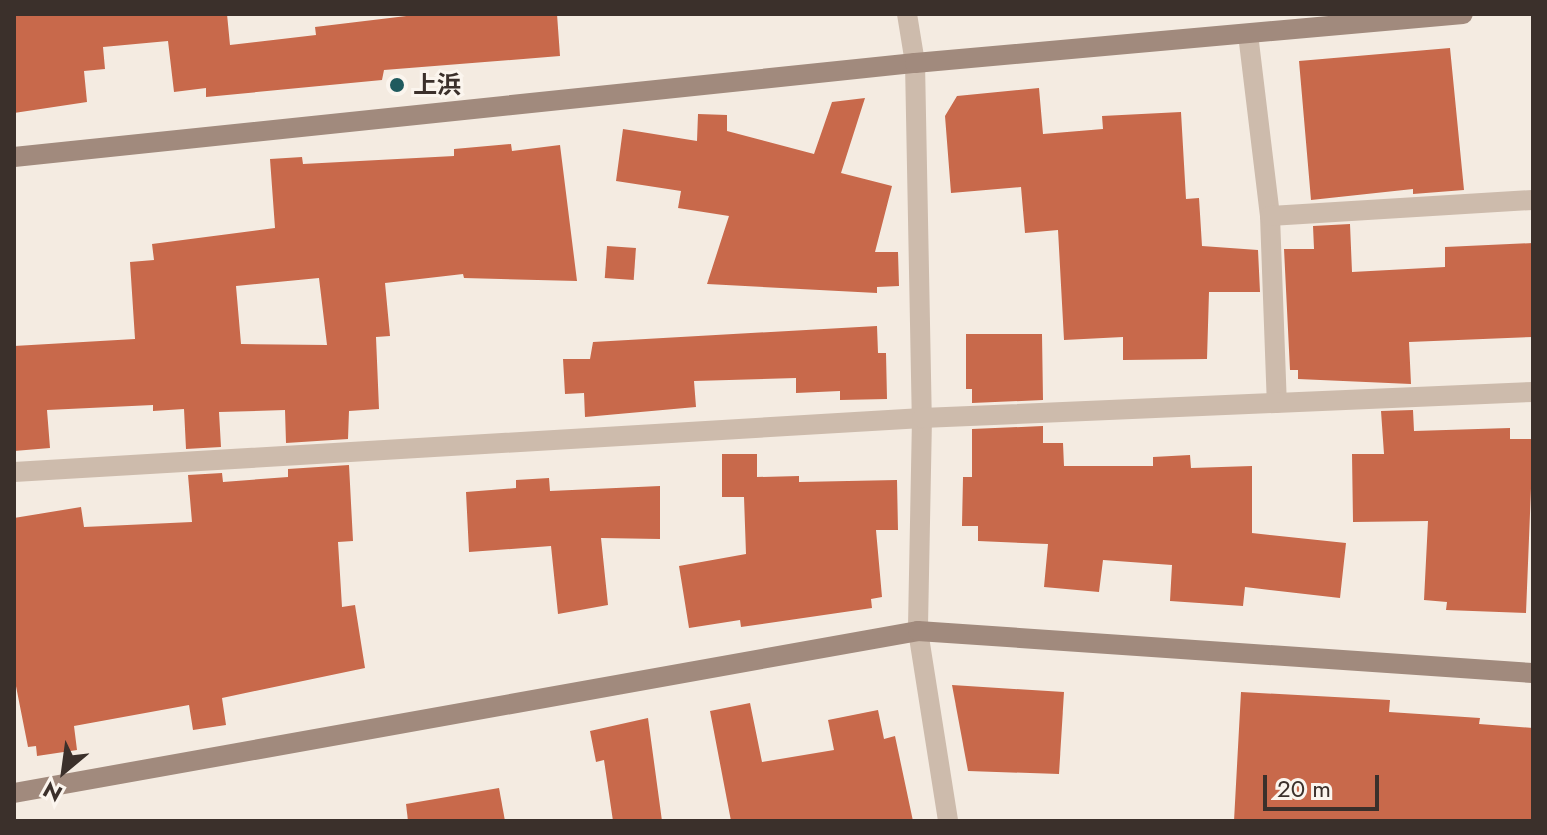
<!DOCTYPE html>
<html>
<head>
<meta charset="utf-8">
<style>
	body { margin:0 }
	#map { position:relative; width:1547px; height:835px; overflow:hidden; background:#f4ebe1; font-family:Jost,"Noto Sans JP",sans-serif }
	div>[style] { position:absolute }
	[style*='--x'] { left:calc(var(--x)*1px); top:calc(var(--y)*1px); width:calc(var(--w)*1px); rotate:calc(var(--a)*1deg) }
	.building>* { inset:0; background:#c8694b; transform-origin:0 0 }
	.lane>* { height:20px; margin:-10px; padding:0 10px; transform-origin:10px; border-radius:10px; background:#cdbbac }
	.street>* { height:20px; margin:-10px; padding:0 10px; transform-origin:10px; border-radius:10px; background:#cdbbac }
	.secondary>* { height:20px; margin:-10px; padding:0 10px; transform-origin:10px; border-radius:10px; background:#a18a7d }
	.dots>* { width:22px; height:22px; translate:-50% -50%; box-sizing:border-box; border:4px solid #fbf5ee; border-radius:50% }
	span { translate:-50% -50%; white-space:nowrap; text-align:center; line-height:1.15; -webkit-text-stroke:6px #fbf5ee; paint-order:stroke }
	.poi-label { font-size:24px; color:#3b302b; font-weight:700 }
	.left { translate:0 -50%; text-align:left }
	.frame { position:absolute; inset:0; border:16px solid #3b302b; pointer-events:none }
	.north { position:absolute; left:24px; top:731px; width:80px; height:80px; -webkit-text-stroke:6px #fbf5ee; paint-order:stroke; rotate:209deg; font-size:22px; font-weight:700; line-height:32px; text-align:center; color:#3b302b }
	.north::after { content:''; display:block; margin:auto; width:28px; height:36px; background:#3b302b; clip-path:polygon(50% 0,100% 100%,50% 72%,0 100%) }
	.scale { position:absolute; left:1263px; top:775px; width:116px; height:36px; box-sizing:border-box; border:4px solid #3b302b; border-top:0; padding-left:10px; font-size:24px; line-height:28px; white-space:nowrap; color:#3b302b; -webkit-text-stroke:6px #fbf5ee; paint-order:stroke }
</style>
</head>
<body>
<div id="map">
	<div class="building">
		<div style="clip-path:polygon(14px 14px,227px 14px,230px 45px,316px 35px,315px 27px,423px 14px,557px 14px,560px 56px,384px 70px,382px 80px,206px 97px,206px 88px,174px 92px,168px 41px,103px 47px,105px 69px,84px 71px,87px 102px,14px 113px)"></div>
		<div style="clip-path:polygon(1450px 48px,1464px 190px,1413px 194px,1413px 189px,1311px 200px,1299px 61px)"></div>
		<div style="clip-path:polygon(1039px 88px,1043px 134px,1103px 129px,1102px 116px,1181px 112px,1186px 199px,1199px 198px,1202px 246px,1258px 250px,1260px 292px,1209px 292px,1207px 359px,1123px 360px,1123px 337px,1064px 340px,1058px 230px,1025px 233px,1021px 187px,951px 193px,945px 116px,957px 96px)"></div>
		<div style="clip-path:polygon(865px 98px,841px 173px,892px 186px,875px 252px,898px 252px,899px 286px,877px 287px,877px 293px,707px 284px,729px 216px,678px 208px,681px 191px,616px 181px,623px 129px,697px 141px,698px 114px,727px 115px,727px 131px,814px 154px,832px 102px)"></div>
		<div style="clip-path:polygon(evenodd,511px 144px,512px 151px,560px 145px,577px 281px,464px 278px,463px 274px,385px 283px,390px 336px,376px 337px,379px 409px,349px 411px,348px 439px,286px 443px,285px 410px,219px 412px,221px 447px,186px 449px,184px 409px,153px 411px,153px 405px,47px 410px,50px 448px,14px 451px,14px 346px,135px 339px,130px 262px,154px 260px,152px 244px,275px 228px,270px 159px,302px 157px,303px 164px,454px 156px,454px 149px,511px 144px,319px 278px,327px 345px,241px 344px,236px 286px,319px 278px)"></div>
		<div style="clip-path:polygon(1350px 224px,1352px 272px,1445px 267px,1445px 247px,1533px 243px,1533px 337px,1409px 342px,1411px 384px,1298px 379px,1298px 370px,1290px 370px,1284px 249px,1314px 249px,1313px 226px)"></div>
		<div style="left:607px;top:246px;width:29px;height:32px;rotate:4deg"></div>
		<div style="clip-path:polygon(877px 326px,878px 353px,886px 353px,887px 399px,840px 400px,840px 391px,796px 393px,796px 378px,694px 381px,696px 407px,585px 417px,584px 393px,565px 394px,563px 359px,590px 359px,593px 342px)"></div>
		<div style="clip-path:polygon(966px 334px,1042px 334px,1043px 400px,972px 403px,972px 389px,966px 389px)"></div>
		<div style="clip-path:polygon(1413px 410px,1414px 431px,1510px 428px,1510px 439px,1533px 439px,1526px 613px,1446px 610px,1447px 602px,1424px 600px,1428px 521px,1353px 522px,1352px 454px,1384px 454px,1381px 411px)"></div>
		<div style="clip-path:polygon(1043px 426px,1043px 443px,1063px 443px,1064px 466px,1153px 466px,1153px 457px,1190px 455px,1191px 468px,1252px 466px,1252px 533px,1346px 543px,1340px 598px,1245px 587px,1243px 606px,1170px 601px,1172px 565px,1103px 560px,1099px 592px,1044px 587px,1048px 544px,978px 541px,978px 526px,962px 526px,963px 477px,972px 477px,972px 429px)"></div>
		<div style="clip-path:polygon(722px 454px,757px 454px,757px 477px,799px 476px,799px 482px,897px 480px,898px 530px,876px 530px,882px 597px,871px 599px,872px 608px,741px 627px,740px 620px,689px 628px,679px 566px,746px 554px,744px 497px,722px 497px)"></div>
		<div style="clip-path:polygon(349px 465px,353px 541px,338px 542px,342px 607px,355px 605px,365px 668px,222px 698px,226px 725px,193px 730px,189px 705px,74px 726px,77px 750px,37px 756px,36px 746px,28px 747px,14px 676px,14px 518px,81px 507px,84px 527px,192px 522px,188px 475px,222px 473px,223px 482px,288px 477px,288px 469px)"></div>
		<div style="clip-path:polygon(549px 478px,550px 491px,660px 486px,660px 539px,601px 538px,608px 605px,558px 614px,551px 546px,469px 552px,466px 492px,516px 488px,516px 480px)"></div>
		<div style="clip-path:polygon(952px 685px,1064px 692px,1059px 774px,968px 771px)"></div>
		<div style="clip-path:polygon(1241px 692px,1390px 700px,1389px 712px,1480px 718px,1479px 724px,1533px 728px,1533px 821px,1234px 821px)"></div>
		<div style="clip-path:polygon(750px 703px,762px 762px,834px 750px,828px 720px,878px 710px,884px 739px,895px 736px,913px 821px,731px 821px,710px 711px)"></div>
		<div style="clip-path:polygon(648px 718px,662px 821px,613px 821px,604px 760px,596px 762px,590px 731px)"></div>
		<div style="clip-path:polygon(499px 788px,505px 821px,408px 821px,406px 804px)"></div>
	</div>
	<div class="lane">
		<div style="--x:1248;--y:34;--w:183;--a:83.1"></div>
		<div style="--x:1270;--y:216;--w:187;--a:87.9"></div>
		<div style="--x:1270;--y:216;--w:263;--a:-3.5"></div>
	</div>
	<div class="street">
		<div style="--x:907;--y:14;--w:50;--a:80.7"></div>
		<div style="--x:915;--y:63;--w:355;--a:88.9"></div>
		<div style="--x:922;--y:418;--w:213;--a:91.1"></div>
		<div style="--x:918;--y:631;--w:192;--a:81"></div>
		<div style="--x:14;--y:472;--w:910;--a:-3.4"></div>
		<div style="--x:922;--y:418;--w:612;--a:-2.44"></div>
	</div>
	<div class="secondary">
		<div style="--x:14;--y:157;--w:906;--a:-5.96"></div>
		<div style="--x:915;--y:63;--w:550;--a:-5.11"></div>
		<div style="--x:14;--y:793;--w:918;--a:-10.16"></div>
		<div style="--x:918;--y:631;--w:616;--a:3.91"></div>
	</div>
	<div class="dots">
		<div style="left:397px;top:85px;background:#1f5a5e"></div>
	</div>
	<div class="poi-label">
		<span class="left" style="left:413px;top:85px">上浜</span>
	</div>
	<div class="frame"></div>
	<div class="north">N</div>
	<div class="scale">20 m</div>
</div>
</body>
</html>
